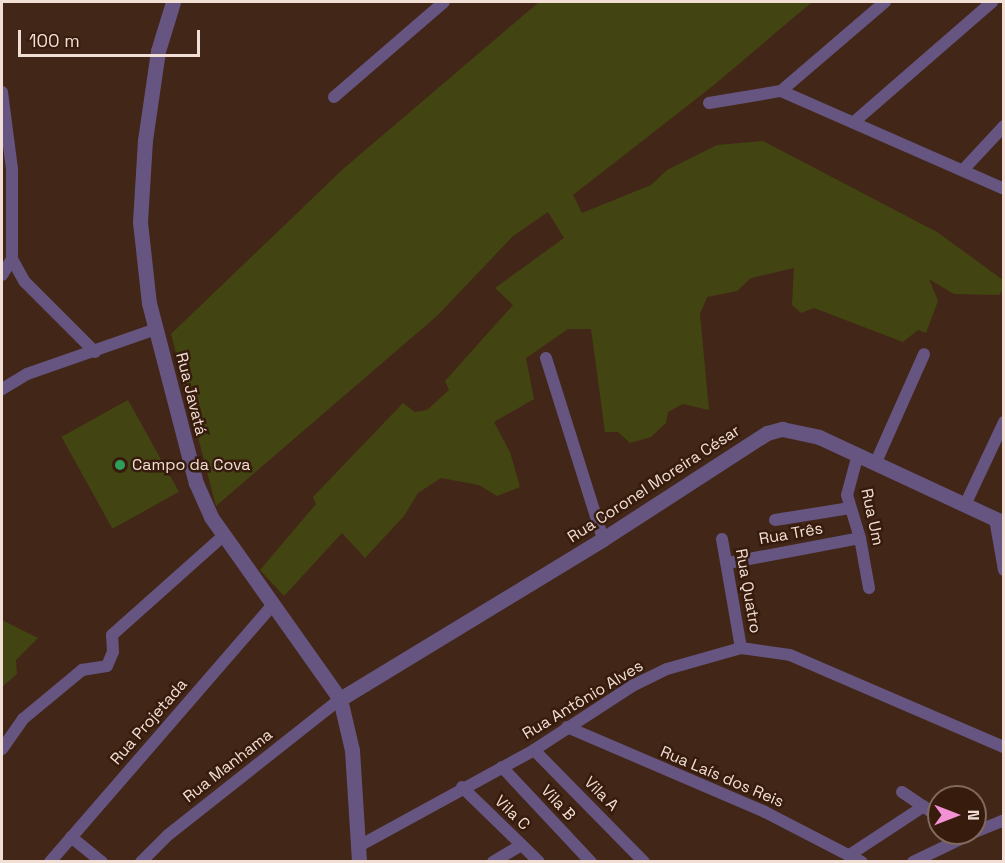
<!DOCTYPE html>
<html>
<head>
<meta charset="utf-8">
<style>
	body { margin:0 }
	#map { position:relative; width:1005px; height:863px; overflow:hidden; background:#422617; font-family:"Space Grotesk",sans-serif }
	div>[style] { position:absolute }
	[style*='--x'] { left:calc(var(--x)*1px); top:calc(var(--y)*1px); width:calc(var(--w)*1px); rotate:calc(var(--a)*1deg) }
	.green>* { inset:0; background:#424512; transform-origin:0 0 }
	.minor>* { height:12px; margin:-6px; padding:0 6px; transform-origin:6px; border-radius:6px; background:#655580 }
	.tertiary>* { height:15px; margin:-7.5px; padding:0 7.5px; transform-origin:7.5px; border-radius:7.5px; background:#655580 }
	.dots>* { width:16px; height:16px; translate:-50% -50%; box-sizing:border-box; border:3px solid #371c0d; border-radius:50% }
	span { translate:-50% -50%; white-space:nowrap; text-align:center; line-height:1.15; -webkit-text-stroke:5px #371c0d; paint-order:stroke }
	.street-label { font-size:16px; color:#f1ded5 }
	.poi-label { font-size:16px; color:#f1ded5 }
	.left { translate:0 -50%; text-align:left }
	.frame { position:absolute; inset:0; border:3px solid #f1ded5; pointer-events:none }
	.north { position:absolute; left:927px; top:785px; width:60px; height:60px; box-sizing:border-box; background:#371c0d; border:2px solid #816a5d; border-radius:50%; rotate:90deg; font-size:16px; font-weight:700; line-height:24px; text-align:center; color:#f1ded5 }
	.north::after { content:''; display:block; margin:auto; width:21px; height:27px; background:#f391d5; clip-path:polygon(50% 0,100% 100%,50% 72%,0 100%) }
	.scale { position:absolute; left:18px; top:30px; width:182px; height:27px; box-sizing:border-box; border:3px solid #f1ded5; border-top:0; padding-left:8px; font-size:18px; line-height:21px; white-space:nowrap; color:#f1ded5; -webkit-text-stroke:4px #371c0d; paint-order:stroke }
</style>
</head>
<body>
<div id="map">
	<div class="green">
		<div style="clip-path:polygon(539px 2px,812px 2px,714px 85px,573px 195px,582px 213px,651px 185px,667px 170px,717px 145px,763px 141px,937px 232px,1003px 280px,1003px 290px,999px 295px,954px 294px,929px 279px,938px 301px,926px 333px,918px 330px,903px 342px,814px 308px,801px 313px,792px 305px,794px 268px,751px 278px,737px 291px,707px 297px,700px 314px,709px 410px,683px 404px,668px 412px,666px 423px,651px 437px,630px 443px,618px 432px,605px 432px,591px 329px,568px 329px,526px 358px,534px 399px,494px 422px,510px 452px,520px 487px,497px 496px,479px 485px,441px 478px,418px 493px,404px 516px,365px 558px,342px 533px,284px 596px,260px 570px,316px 504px,313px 497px,403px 403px,415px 412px,427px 410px,449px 390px,445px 381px,513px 305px,495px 288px,564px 238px,548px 212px,513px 236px,438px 315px,216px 506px,171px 334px,343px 169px)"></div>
		<div style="left:128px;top:400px;width:105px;height:76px;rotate:61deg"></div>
		<div style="clip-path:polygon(2px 620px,38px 638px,16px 660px,17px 674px,2px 687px)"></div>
	</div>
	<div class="minor">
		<div style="--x:781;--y:91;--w:137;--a:-40.6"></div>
		<div style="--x:2;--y:92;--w:78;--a:82.6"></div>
		<div style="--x:12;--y:169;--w:90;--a:90"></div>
		<div style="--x:12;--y:259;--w:26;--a:61"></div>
		<div style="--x:25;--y:282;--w:99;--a:45"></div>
		<div style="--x:334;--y:97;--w:145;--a:-40.8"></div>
		<div style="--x:709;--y:103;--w:73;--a:-9.5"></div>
		<div style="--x:781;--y:91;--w:244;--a:23.7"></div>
		<div style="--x:854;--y:122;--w:183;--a:-41"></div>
		<div style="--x:963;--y:170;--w:60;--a:-47"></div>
		<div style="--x:2;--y:275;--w:19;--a:-58"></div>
		<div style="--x:546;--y:358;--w:190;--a:72.5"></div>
		<div style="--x:2;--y:389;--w:29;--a:-31"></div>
		<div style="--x:27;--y:374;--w:137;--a:-19.2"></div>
		<div style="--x:858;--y:454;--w:42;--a:105"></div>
		<div style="--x:847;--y:495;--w:45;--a:73.2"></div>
		<div style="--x:860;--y:538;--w:51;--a:79.8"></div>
		<div style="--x:876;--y:462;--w:118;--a:-66"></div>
		<div style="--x:965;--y:505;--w:92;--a:-64.8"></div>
		<div style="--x:995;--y:519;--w:52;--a:80"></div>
		<div style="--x:775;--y:520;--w:76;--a:-9.1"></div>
		<div style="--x:722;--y:539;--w:111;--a:80.1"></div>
		<div style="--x:728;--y:563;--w:134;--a:-10.7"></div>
		<div style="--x:567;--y:727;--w:215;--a:23.2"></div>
		<div style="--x:765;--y:812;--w:109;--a:27.3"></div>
		<div style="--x:2;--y:749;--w:37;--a:-55"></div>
		<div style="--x:23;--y:719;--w:77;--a:-39.7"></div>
		<div style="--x:82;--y:670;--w:25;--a:-9"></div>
		<div style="--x:107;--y:666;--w:15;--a:-67"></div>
		<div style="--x:113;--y:652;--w:17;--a:-93"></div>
		<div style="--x:112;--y:635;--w:149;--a:-41.7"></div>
		<div style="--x:534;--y:750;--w:157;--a:45.5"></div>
		<div style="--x:502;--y:767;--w:130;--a:46.9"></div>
		<div style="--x:462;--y:787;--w:107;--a:44.2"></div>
		<div style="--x:902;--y:792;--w:45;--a:34"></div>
		<div style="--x:975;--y:832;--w:31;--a:-22"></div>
		<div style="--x:71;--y:837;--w:40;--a:39"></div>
		<div style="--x:359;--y:846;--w:200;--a:-28.7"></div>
		<div style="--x:534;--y:750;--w:117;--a:-33.1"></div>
		<div style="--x:632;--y:686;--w:39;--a:-26"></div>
		<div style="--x:667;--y:669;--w:77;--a:-15.8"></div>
		<div style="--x:741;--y:648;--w:49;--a:8.1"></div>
		<div style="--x:790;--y:655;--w:233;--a:23.3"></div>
		<div style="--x:851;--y:854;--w:87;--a:-33.3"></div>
		<div style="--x:50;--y:862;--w:340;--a:-49.1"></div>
		<div style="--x:141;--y:862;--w:38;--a:-45"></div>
		<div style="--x:168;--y:835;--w:219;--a:-38.3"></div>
		<div style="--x:493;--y:862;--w:33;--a:-31"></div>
		<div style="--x:913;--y:862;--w:67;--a:-25.8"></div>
	</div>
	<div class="tertiary">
		<div style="--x:173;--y:2;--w:51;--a:107"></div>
		<div style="--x:158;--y:51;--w:90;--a:98.3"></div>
		<div style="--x:145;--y:140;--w:82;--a:93.5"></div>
		<div style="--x:140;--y:222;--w:81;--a:83.7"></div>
		<div style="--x:149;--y:303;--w:186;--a:75.4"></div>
		<div style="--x:196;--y:483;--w:37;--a:66"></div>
		<div style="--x:211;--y:517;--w:223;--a:54.7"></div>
		<div style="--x:340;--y:699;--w:52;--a:76.8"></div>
		<div style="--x:352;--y:750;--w:112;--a:86.4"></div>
		<div style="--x:340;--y:699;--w:308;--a:-31.3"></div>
		<div style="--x:603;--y:539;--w:195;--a:-32.9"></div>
		<div style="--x:767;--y:433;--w:16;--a:-15"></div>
		<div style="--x:782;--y:429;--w:38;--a:12"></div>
		<div style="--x:819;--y:437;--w:204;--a:24.9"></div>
	</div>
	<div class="dots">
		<div style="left:120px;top:465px;background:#2e9e5b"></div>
	</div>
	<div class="street-label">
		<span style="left:191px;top:394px;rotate:76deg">Rua Javatá</span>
		<span style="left:654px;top:484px;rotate:-33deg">Rua Coronel Moreira César</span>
		<span style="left:872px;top:517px;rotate:78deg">Rua Um</span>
		<span style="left:791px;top:534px;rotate:-10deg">Rua Três</span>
		<span style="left:748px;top:591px;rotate:80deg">Rua Quatro</span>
		<span style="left:583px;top:700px;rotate:-31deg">Rua Antônio Alves</span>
		<span style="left:149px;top:722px;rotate:-49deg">Rua Projetada</span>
		<span style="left:228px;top:766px;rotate:-38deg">Rua Manhama</span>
		<span style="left:722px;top:777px;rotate:23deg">Rua Laís dos Reis</span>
		<span style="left:601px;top:794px;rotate:45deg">Vila A</span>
		<span style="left:558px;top:803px;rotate:47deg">Vila B</span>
		<span style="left:512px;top:813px;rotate:44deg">Vila C</span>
	</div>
	<div class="poi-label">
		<span class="left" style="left:132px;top:465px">Campo da Cova</span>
	</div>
	<div class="frame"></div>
	<div class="north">N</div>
	<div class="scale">100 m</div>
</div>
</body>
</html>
